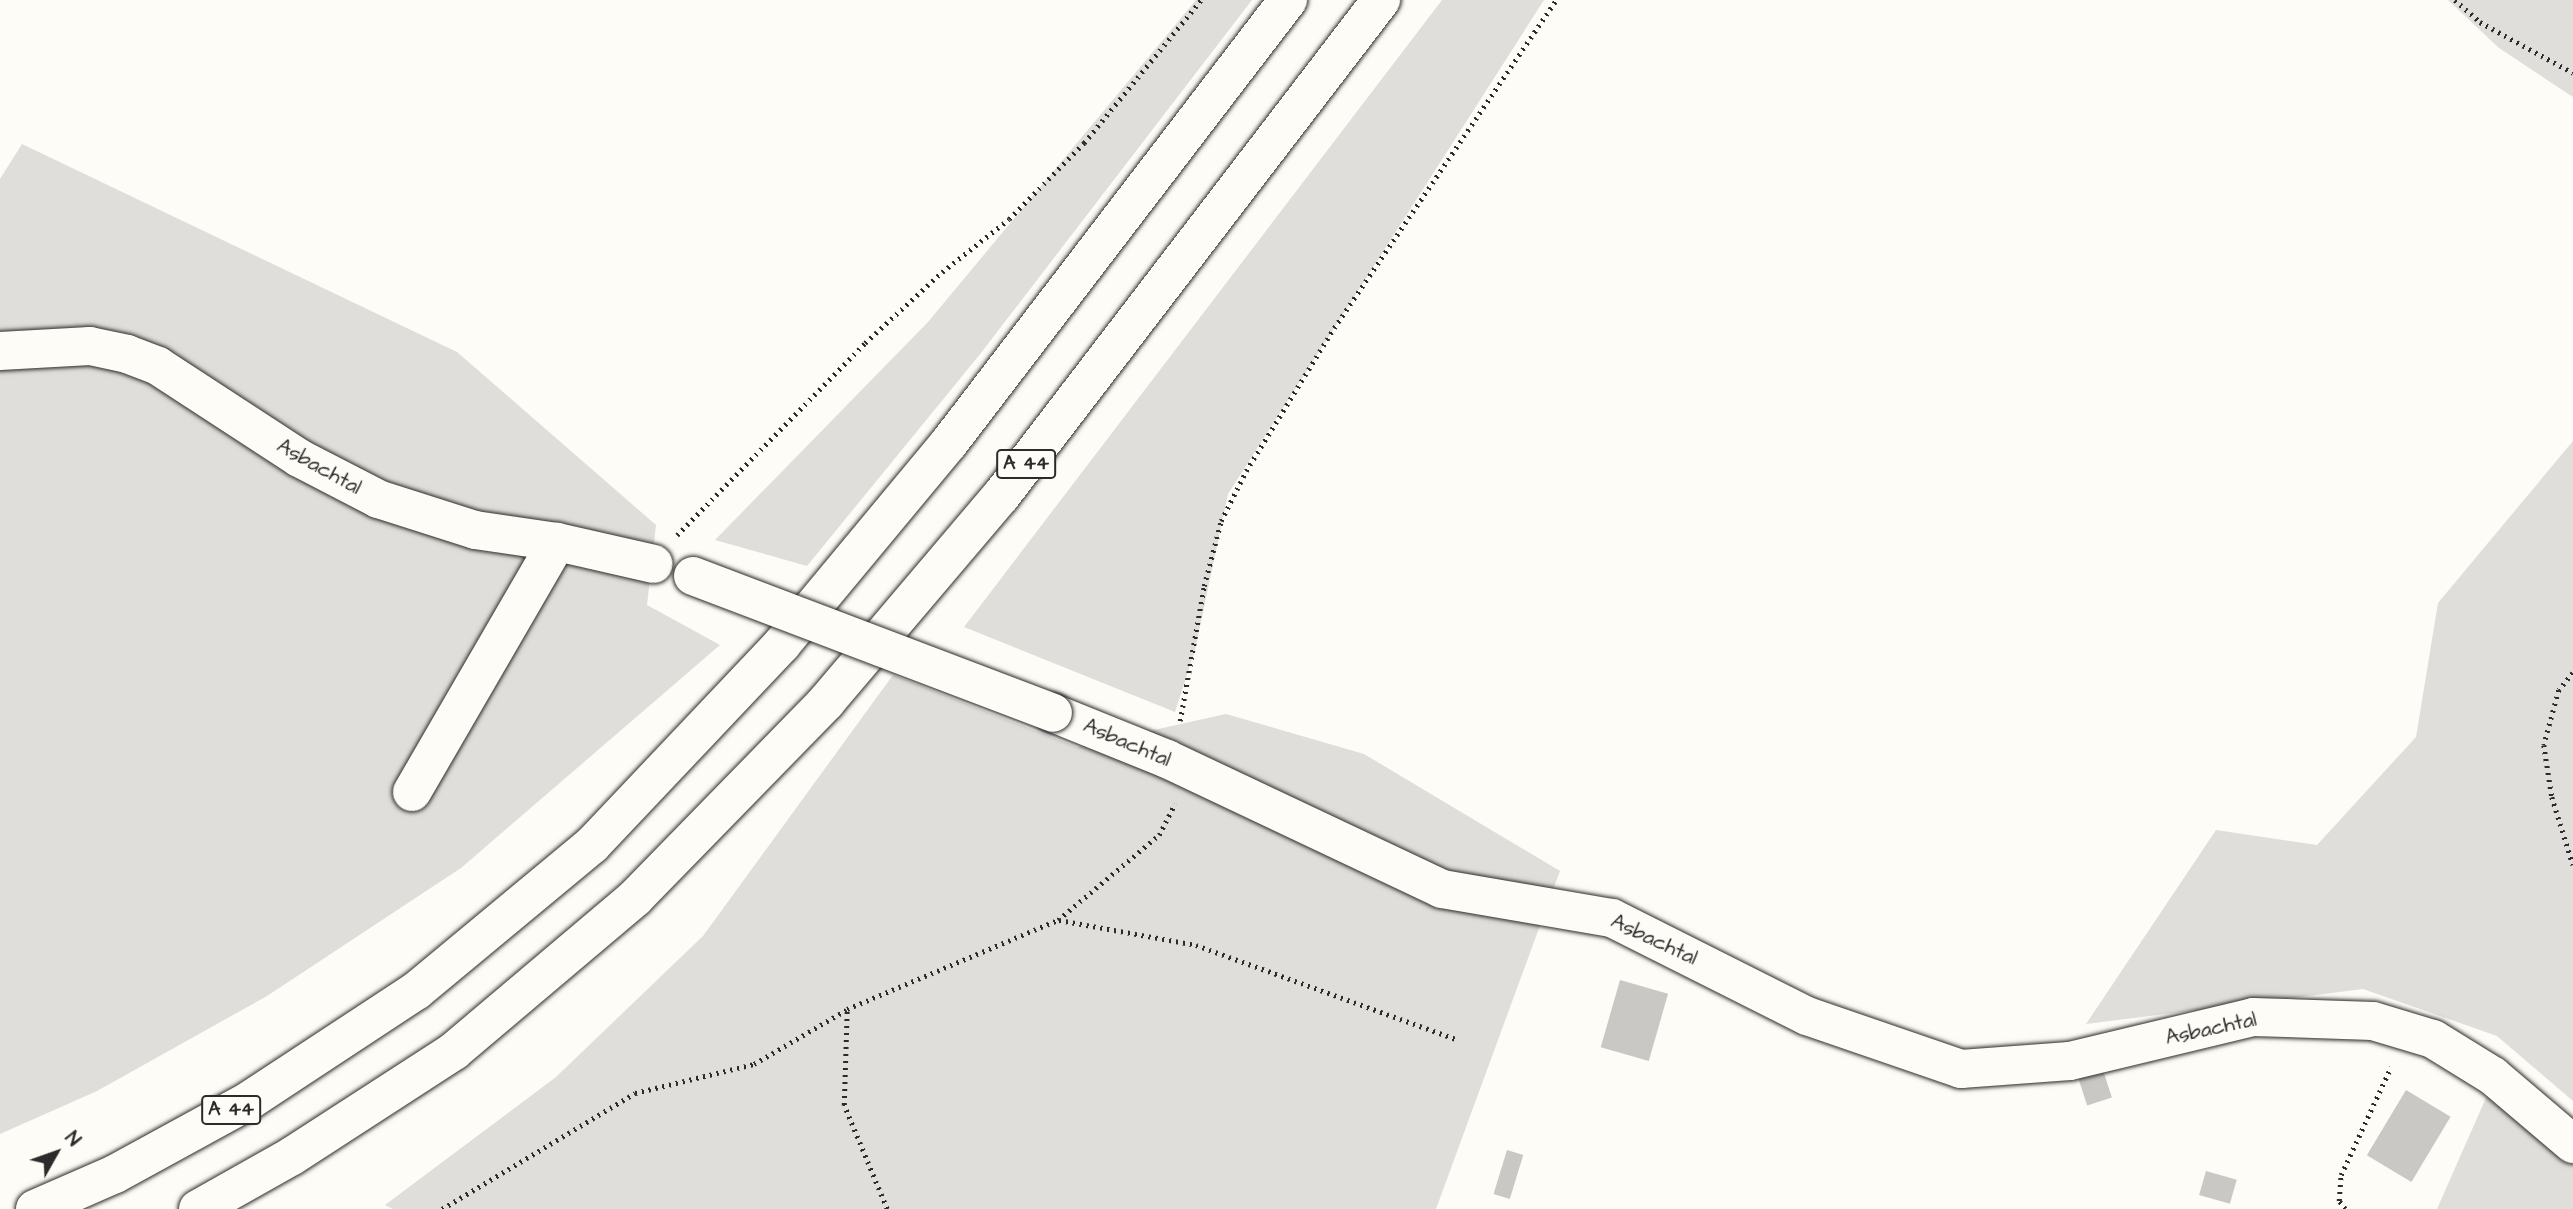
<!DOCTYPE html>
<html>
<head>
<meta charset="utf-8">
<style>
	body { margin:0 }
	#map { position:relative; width:2573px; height:1209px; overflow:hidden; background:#fdfcf7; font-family:"Architects Daughter",sans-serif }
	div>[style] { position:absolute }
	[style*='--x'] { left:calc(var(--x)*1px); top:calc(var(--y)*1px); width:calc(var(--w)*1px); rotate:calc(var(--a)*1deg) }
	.green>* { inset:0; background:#dfdeda }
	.building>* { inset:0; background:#c9c8c4; transform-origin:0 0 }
	.path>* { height:4.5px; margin-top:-2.25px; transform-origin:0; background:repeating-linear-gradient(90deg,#2b2b2b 0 2px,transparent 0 7px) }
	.roads { filter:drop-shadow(0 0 2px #2b2b2b) drop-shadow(0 0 2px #2b2b2b) }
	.minor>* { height:38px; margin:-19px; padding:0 19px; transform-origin:19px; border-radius:19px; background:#fdfcf7 }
	.highway>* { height:38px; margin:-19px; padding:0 19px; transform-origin:19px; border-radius:19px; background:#fdfcf7 }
	.bridges { filter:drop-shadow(0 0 2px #2b2b2b) drop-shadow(0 0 2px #2b2b2b) }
	.minor-bridge>* { height:38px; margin:-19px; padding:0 19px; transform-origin:19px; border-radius:19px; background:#fdfcf7 }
	span { translate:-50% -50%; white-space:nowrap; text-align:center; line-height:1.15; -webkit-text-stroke:5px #fdfcf7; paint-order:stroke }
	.shield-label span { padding:2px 5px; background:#fdfcf7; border:2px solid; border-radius:5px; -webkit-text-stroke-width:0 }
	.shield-label { font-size:19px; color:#2b2b2b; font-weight:700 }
	.street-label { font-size:21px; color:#2b2b2b }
	.north { position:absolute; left:21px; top:1118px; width:70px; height:70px; -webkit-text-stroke:5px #fdfcf7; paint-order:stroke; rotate:50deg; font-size:19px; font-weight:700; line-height:28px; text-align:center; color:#2b2b2b }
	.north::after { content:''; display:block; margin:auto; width:24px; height:32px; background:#2b2b2b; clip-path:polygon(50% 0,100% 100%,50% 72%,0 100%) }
</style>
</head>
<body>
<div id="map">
	<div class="green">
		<div style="clip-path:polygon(1196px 0,1252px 0,981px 353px,807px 566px,715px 540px,928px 322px)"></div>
		<div style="clip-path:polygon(1442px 0,1544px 0,1228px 494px,1195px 650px,1175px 712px,964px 627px)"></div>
		<div style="clip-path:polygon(2448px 0,2573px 0,2573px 97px,2499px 48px)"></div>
		<div style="clip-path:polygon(22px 144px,457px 352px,656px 525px,647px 605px,720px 645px,461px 868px,267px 996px,97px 1091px,0 1134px,0 179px)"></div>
		<div style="clip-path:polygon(2573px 441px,2573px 1101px,2497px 1036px,2363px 989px,2086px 1024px,2216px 830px,2317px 845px,2416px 737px,2438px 603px)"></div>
		<div style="clip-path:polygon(893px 675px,1077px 747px,1226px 714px,1364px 754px,1560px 871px,1436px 1209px,393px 1209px,385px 1205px,556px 1077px,703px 936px)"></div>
		<div style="clip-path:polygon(2489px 1091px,2573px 1154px,2573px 1209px,2437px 1209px)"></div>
	</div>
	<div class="building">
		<div style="left:1620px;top:980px;width:50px;height:70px;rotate:16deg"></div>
		<div style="left:2102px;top:1067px;width:32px;height:26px;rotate:72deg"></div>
		<div style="left:2406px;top:1090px;width:52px;height:76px;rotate:31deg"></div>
		<div style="left:1507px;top:1150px;width:17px;height:46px;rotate:17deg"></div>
		<div style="left:2206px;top:1171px;width:32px;height:25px;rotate:16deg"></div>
	</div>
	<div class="path">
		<div style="--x:2455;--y:0;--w:33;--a:41"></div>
		<div style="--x:2480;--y:22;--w:106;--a:28.7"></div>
		<div style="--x:677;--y:535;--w:269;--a:-45.6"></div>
		<div style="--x:865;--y:343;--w:105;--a:-42.7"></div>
		<div style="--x:942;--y:272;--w:85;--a:-38.3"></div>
		<div style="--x:1009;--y:219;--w:107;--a:-45.4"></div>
		<div style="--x:1084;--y:143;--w:185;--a:-50.7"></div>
		<div style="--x:2573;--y:673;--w:22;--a:129"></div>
		<div style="--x:2559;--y:690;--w:57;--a:105.3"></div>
		<div style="--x:2544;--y:745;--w:53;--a:81.3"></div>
		<div style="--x:2552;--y:797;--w:71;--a:72.8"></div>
		<div style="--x:1180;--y:721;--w:137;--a:-79.9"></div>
		<div style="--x:1204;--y:586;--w:67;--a:-75.3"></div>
		<div style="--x:1221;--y:521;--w:56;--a:-63.4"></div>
		<div style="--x:1246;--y:471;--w:168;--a:-58.4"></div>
		<div style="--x:1334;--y:328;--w:396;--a:-55.9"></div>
		<div style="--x:1059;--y:920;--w:139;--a:10.3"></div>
		<div style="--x:1196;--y:945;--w:276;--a:19.9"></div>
		<div style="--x:442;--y:1209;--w:225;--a:-31"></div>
		<div style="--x:635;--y:1093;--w:122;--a:-13.7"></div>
		<div style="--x:754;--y:1064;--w:107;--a:-30.4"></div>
		<div style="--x:887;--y:1209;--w:113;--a:-112.5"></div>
		<div style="--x:844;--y:1105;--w:96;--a:-88.2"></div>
		<div style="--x:847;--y:1009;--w:229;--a:-22.9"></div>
		<div style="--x:1058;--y:920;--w:132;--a:-40.1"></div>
		<div style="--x:1159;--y:835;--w:35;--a:-63"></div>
		<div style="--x:2345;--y:1209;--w:10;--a:-127"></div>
		<div style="--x:2339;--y:1201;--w:26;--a:-86"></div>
		<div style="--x:2341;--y:1175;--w:119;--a:-65.2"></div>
	</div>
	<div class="roads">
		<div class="minor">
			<div style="--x:0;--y:351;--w:90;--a:-3.2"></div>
			<div style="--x:90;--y:346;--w:38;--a:12"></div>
			<div style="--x:127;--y:354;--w:33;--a:21"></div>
			<div style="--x:158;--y:366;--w:168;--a:33.1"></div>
			<div style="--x:299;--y:458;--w:89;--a:27.4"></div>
			<div style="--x:378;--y:499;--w:102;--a:17.7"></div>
			<div style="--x:475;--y:530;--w:83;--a:8.3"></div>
			<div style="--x:557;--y:542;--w:99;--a:12.8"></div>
			<div style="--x:1053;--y:713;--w:123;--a:22"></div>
			<div style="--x:1167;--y:759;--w:304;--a:25.3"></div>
			<div style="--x:1442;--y:889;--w:172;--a:9.7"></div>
			<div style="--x:1612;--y:918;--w:218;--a:26.7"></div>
			<div style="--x:1807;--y:1016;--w:163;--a:19"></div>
			<div style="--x:1961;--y:1069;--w:109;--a:-4.2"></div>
			<div style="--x:2070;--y:1061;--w:188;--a:-13.5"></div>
			<div style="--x:2253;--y:1017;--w:120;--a:1.9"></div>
			<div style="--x:2373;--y:1021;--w:63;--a:16.7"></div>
			<div style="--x:2433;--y:1039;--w:70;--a:31.7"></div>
			<div style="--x:2493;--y:1076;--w:105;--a:40.4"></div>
			<div style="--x:412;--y:792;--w:289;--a:-59.9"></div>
		</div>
		<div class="highway">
			<div style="--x:35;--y:1209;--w:87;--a:-23.6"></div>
			<div style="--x:115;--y:1174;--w:154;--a:-28.7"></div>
			<div style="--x:250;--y:1100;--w:199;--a:-33.3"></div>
			<div style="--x:416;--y:991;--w:229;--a:-39.7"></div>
			<div style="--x:592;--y:845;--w:277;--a:-46.6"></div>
			<div style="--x:782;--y:644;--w:261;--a:-50.3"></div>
			<div style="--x:949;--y:443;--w:558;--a:-52.58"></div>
			<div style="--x:198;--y:1209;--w:108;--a:-29.4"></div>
			<div style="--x:292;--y:1156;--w:193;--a:-32.9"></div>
			<div style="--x:454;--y:1051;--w:237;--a:-40.2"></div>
			<div style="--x:635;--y:898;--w:274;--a:-45.7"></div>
			<div style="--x:826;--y:702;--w:270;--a:-49.7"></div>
			<div style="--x:1001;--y:496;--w:625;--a:-52.54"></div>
		</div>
	</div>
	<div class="bridges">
		<div class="minor-bridge">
			<div style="--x:693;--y:576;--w:385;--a:20.8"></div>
		</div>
	</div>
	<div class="shield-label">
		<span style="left:1026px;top:464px">A 44</span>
		<span style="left:231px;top:1110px">A 44</span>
	</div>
	<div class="street-label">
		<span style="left:319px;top:467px;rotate:29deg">Asbachtal</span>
		<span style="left:1127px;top:743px;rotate:23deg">Asbachtal</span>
		<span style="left:1654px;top:940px;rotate:25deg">Asbachtal</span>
		<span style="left:2211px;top:1029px;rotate:-12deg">Asbachtal</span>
	</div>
	<div class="north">N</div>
</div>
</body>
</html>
